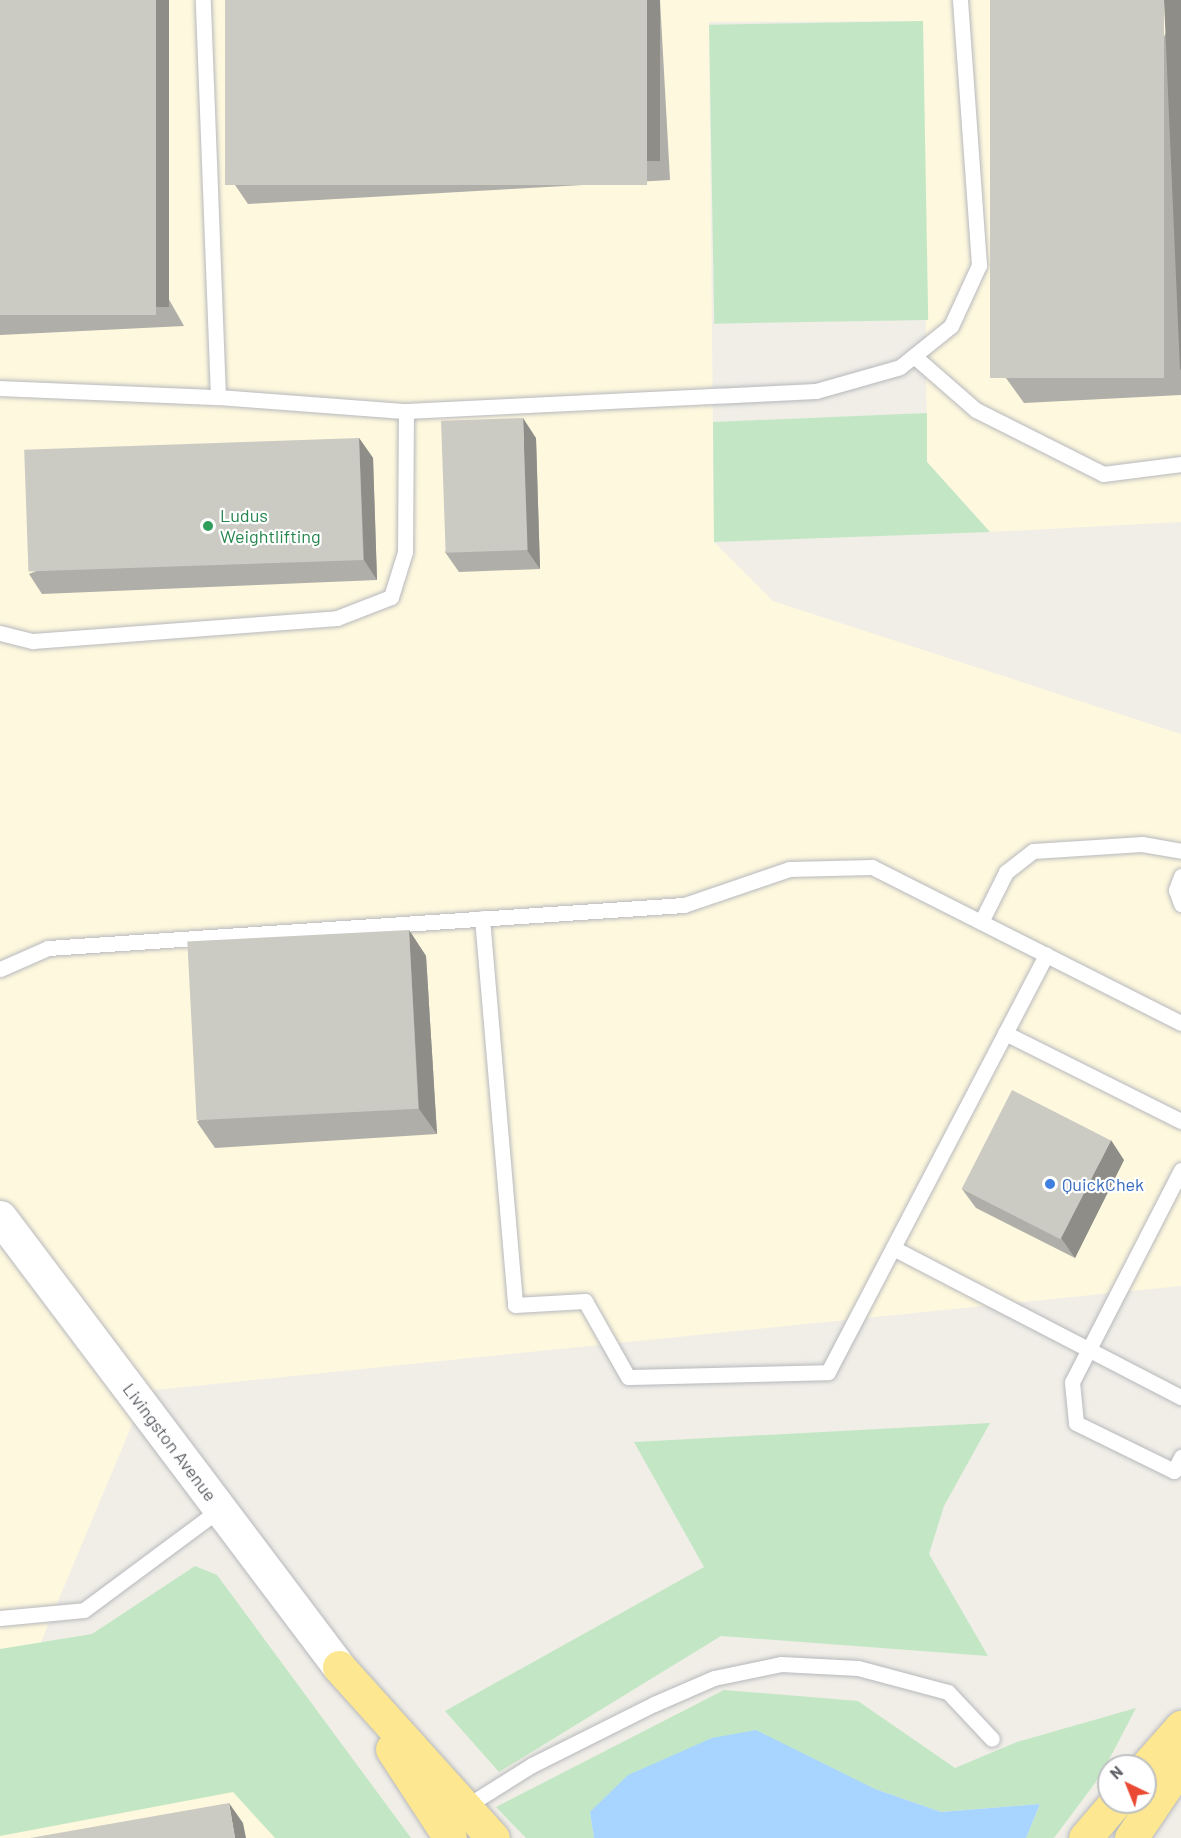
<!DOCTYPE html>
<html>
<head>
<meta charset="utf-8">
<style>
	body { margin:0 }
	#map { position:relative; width:1181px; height:1838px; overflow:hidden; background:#f0eee7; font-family:Barlow,sans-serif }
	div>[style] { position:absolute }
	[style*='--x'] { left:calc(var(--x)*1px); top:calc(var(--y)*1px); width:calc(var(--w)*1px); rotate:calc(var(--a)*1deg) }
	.commercial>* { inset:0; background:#fef8de }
	.green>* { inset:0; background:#c3e7c5; transform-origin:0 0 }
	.water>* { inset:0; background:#a8d5ff }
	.roads { filter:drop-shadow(0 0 2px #b7b8bd) drop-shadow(0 0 2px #b7b8bd) }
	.lane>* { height:15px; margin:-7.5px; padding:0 7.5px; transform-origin:7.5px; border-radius:7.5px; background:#fff }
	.secondary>* { height:33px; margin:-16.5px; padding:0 16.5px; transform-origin:16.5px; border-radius:16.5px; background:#fff }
	.highway>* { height:33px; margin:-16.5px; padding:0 16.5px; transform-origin:16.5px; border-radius:16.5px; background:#fde791 }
	.wall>* { inset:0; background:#afaea8 }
	.shaded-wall>* { inset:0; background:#8e8d88; transform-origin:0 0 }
	.building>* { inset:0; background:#cbcac3; transform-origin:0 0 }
	.dots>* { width:16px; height:16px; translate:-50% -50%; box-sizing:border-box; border:3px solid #fff; border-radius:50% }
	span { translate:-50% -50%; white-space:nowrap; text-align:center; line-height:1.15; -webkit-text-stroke:4.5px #fff; paint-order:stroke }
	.leisure-label { font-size:18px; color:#27864d }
	.left { translate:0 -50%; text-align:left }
	.shop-label { font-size:18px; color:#366cbe }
	.street-label { font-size:18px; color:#5e6167 }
	.north { position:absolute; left:1097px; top:1754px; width:60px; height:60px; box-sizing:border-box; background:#fff; border:2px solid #bfc0c2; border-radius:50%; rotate:317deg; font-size:16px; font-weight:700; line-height:24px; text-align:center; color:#5e6167 }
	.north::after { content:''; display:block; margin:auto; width:21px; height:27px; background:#ea4a33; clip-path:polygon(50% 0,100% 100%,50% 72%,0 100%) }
</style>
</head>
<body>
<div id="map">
	<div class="commercial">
		<div style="clip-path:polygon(0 0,1181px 0,1181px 522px,990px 532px,927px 462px,923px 21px,709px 22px,714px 542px,773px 601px,1181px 734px,1181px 1286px,146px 1391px,36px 1654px,292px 1822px,296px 1838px,0 1838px)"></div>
	</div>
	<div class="green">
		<div style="left:923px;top:21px;width:299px;height:214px;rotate:89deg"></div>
		<div style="clip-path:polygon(927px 413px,927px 462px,990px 532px,714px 542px,713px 422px)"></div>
		<div style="clip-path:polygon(990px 1423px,944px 1506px,929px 1554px,988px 1656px,721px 1636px,499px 1772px,445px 1711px,704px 1567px,634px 1442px)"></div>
		<div style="clip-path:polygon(195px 1566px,217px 1575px,411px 1838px,275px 1838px,233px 1792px,0 1836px,0 1649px,92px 1634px)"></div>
		<div style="clip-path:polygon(724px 1690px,858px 1701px,955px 1768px,1017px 1742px,1136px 1708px,1101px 1775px,1054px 1838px,1026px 1838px,1040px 1804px,941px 1812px,875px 1789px,590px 1812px,594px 1838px,526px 1838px,496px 1807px)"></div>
	</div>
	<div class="water">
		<div style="clip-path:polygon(756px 1730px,875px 1789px,941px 1812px,1040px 1804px,1026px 1838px,594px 1838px,590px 1812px,628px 1775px,712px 1738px)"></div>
	</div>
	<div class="roads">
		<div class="lane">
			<div style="--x:914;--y:356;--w:82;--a:41.1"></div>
			<div style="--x:976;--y:410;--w:142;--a:26.7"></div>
			<div style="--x:1103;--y:474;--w:79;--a:-7.3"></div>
			<div style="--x:0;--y:388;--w:218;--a:2.4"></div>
			<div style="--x:218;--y:397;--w:397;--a:-92.2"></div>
			<div style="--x:218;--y:397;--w:189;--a:4.3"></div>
			<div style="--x:406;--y:411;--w:410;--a:-2.8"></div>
			<div style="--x:816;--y:391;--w:87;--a:-15.9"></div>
			<div style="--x:900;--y:367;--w:65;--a:-38.8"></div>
			<div style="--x:951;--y:326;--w:67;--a:-65.3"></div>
			<div style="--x:979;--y:265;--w:266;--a:-94.1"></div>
			<div style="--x:0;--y:633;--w:34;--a:14"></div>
			<div style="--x:33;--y:641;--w:305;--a:-4.3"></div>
			<div style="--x:337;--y:618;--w:58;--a:-21.3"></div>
			<div style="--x:391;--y:597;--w:47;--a:-72.7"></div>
			<div style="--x:405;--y:552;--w:141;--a:-89.6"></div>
			<div style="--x:1181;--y:876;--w:15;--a:110"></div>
			<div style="--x:1176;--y:890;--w:15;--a:70"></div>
			<div style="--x:482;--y:918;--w:388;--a:85.1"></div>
			<div style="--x:515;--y:1305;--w:70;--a:-3.3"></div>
			<div style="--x:585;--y:1301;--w:87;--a:60.5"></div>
			<div style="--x:628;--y:1377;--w:200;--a:-1.4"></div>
			<div style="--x:828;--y:1372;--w:471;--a:-62.4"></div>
			<div style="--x:981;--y:922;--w:56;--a:-63.4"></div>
			<div style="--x:1006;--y:872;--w:34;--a:-38"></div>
			<div style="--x:1033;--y:851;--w:109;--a:-3.7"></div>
			<div style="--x:1142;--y:844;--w:40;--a:10"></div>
			<div style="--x:0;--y:969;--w:52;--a:-23.6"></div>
			<div style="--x:48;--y:948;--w:637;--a:-3.87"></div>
			<div style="--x:684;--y:905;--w:111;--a:-18.9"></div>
			<div style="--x:789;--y:869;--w:83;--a:-1.4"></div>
			<div style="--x:872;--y:867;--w:346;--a:26.8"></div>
			<div style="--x:1005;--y:1033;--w:197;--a:26.6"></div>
			<div style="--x:1181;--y:1170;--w:238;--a:117.2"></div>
			<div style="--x:1072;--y:1382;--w:41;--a:84.4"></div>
			<div style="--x:1076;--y:1423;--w:109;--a:26.1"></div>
			<div style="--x:1174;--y:1471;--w:16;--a:-63"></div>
			<div style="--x:893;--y:1248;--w:324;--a:27.4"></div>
			<div style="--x:0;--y:1618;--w:84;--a:-5.4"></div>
			<div style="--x:84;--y:1610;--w:169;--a:-36.6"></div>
			<div style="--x:465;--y:1807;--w:79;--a:-32.1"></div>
			<div style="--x:532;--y:1765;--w:136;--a:-26.6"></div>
			<div style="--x:654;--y:1704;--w:65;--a:-23.4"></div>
			<div style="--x:714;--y:1678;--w:68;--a:-11.8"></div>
			<div style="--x:781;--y:1664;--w:77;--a:3"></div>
			<div style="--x:858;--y:1668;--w:93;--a:14.9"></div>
			<div style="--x:948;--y:1692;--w:64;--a:46.9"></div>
		</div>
		<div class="secondary">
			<div style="--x:0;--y:1217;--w:563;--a:53.01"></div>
		</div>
		<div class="highway">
			<div style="--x:339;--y:1667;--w:230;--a:48"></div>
			<div style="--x:392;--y:1749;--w:106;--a:56.9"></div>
			<div style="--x:1145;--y:1768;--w:55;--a:-48.7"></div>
			<div style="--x:1085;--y:1838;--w:48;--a:-49.3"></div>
			<div style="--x:1131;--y:1838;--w:89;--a:-56"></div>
		</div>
	</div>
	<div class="wall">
		<div style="clip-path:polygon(0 0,184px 326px,0 335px)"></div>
		<div style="clip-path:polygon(660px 0,670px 180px,248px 204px,235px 185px)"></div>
		<div style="clip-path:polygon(1181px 0,1181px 395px,1024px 403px,1006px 378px)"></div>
		<div style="clip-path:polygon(359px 438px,373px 458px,377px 580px,42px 594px,29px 574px)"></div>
		<div style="clip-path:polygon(536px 438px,540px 569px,459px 572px,445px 552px)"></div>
		<div style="clip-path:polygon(409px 930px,426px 956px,437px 1134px,215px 1148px,197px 1122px)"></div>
		<div style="clip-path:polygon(1124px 1160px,1075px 1258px,976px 1208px,962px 1189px)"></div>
	</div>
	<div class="shaded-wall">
		<div style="left:156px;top:0;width:13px;height:307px"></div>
		<div style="left:647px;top:0;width:13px;height:161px"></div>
		<div style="clip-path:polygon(1164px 0,1181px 0,1181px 370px,1180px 369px)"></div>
		<div style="clip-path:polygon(523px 418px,536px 438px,540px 569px,527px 550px)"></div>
		<div style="clip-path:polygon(359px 438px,373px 458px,377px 580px,364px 560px)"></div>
		<div style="clip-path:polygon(409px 930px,426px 956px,437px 1134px,419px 1109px)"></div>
		<div style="clip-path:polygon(1111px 1140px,1124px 1160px,1075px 1258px,1061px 1238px)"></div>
		<div style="clip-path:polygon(229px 1803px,243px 1823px,246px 1838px,235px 1838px)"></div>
	</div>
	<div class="building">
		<div style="left:0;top:0;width:156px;height:315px"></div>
		<div style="left:225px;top:0;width:422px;height:185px"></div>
		<div style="left:990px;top:0;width:174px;height:378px"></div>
		<div style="left:523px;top:418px;width:132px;height:82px;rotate:88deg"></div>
		<div style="left:359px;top:438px;width:122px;height:335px;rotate:88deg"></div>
		<div style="left:409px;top:930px;width:179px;height:222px;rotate:87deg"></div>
		<div style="left:1012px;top:1090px;width:111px;height:111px;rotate:27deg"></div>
		<div style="clip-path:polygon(229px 1803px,235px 1838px,30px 1838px)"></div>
	</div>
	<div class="dots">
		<div style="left:208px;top:526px;background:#2e9e5b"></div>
		<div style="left:1050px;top:1184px;background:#3f7fe0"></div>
	</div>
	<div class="leisure-label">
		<span class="left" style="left:220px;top:526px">Ludus<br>Weightlifting</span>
	</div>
	<div class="shop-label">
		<span class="left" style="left:1062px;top:1184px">QuickChek</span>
	</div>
	<div class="street-label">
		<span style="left:170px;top:1442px;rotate:53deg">Livingston Avenue</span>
	</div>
	<div class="north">N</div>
</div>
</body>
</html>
